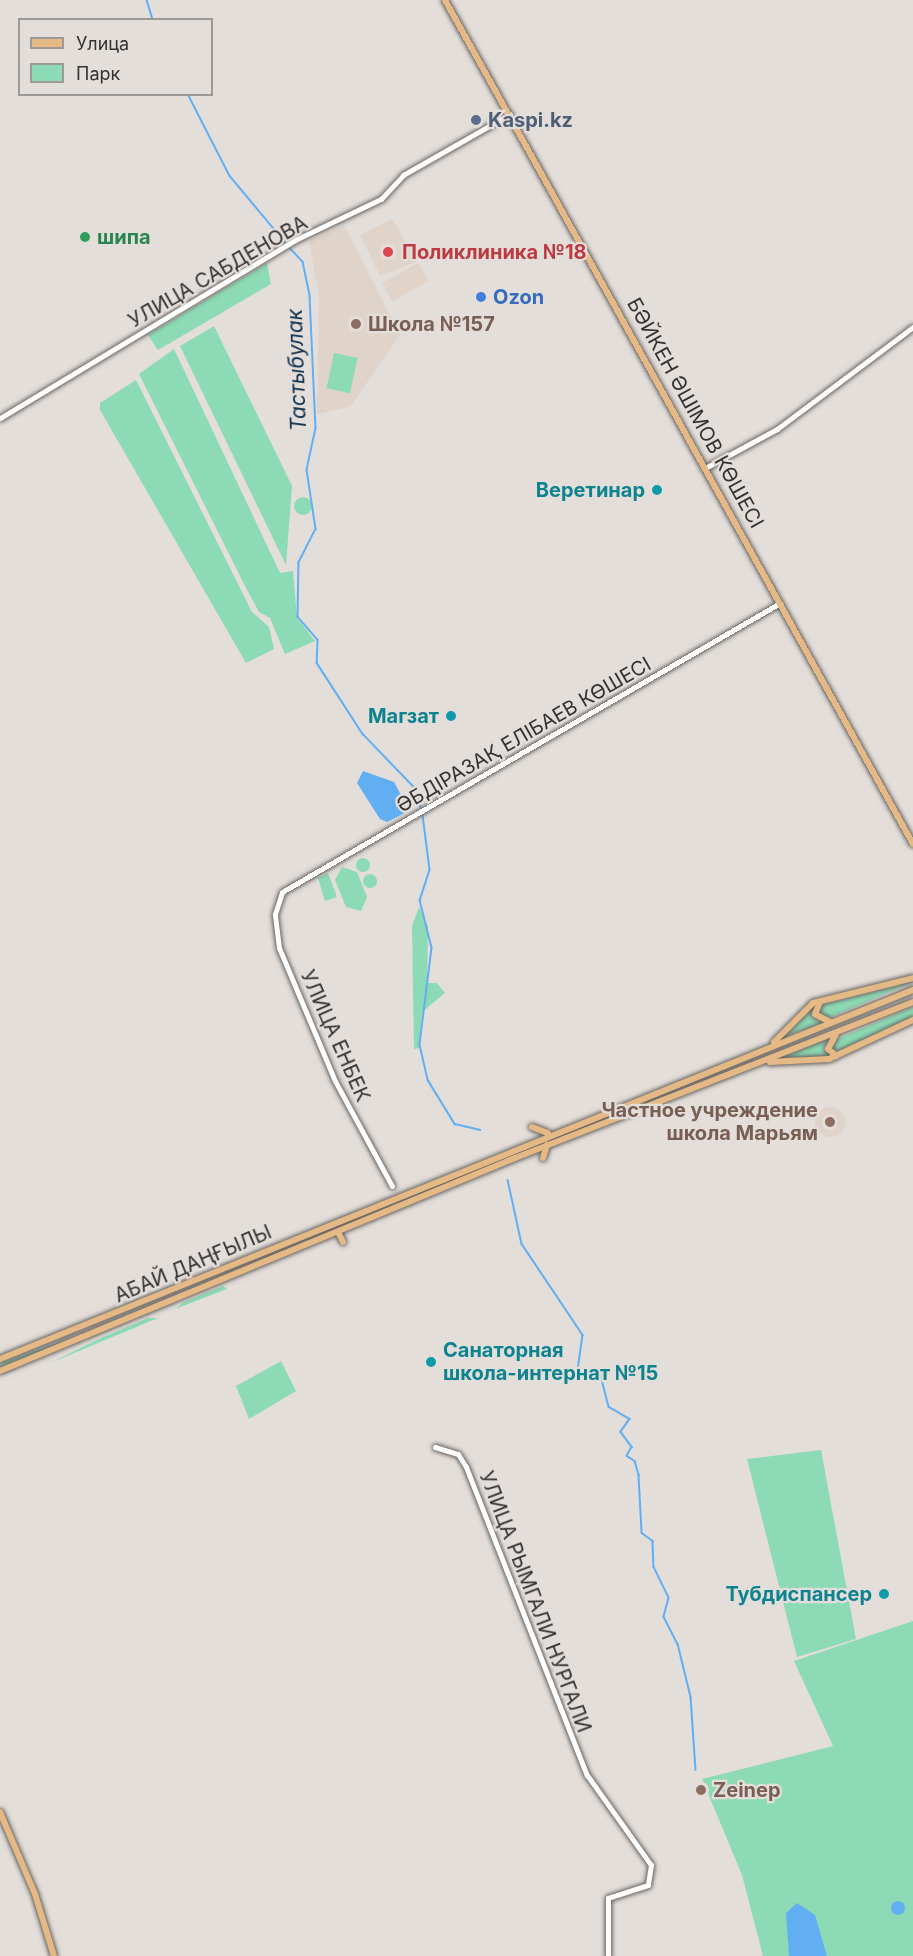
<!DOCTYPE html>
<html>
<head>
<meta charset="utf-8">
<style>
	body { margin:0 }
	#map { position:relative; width:913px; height:1956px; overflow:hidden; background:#e3deda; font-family:Inter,sans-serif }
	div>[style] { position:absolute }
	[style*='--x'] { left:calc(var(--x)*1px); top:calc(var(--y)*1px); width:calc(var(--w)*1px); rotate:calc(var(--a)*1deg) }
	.built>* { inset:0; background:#dfd3ca; transform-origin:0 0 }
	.round { border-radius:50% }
	.green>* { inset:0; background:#8ddab6; transform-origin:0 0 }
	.water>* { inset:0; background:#61aff2 }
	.stream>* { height:1.5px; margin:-0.75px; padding:0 0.75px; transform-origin:0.75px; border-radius:0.75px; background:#61aff2 }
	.roads { filter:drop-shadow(0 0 2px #696561) drop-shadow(0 0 2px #696561) }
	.minor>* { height:5px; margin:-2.5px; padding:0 2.5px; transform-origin:2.5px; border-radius:2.5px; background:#fff }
	.major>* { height:6px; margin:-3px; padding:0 3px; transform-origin:3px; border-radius:3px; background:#e5b985 }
	.dots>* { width:16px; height:16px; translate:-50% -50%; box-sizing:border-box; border:3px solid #e3deda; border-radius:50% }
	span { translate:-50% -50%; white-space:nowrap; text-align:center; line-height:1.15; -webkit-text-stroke:4.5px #e3deda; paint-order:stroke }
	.service-label { font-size:20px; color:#4e5e75; font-weight:700 }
	.left { translate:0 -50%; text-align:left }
	.leisure-label { font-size:20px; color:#27864d; font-weight:700 }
	.health-label { font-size:20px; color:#be3a42; font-weight:700 }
	.street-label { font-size:20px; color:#343231 }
	.shop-label { font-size:20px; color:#366cbe; font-weight:700 }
	.education-label { font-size:20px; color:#785e54; font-weight:700 }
	.right { translate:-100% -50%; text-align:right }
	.culture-label { font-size:20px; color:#0d838f; font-weight:700 }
	.water-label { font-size:21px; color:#11324d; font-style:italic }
	.legend { position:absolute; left:18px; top:18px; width:195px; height:78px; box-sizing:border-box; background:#e3deda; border:2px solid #9d9996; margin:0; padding:8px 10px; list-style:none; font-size:18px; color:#343231 }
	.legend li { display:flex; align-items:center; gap:12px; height:30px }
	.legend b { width:30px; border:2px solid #9d9996 }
</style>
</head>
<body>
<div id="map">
	<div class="built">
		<div style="clip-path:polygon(392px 219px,418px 261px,380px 276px,360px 235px)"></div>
		<div style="clip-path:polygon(344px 225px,400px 335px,350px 407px,317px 414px,319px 296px,309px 241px)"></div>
		<div style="left:418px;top:263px;width:21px;height:41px;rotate:61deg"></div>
		<div class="round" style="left:815px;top:1107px;width:30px;height:30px"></div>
	</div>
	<div class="green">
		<div style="clip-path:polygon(267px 263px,271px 284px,158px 350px,148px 335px)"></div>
		<div style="clip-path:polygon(214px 326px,292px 486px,286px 565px,180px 346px)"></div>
		<div style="clip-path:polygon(174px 349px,280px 573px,293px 571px,297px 618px,315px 641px,285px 654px,270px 618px,259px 612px,247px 590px,139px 374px)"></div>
		<div style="left:334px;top:353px;width:24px;height:36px;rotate:12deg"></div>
		<div style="clip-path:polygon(136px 380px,252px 612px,269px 627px,274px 649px,246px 663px,100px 410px,100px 403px)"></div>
		<div class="round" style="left:294px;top:497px;width:18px;height:18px"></div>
		<div class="round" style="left:356px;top:858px;width:14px;height:14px"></div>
		<div style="clip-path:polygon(342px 867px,357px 872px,367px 897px,361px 911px,346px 907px,335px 880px)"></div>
		<div style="clip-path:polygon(328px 873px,337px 897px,325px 901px,318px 878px)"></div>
		<div class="round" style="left:363px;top:874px;width:14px;height:14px"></div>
		<div style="clip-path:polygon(419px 907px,428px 926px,427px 983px,437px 983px,445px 993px,422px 1012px,419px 1048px,414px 1049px,412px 926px)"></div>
		<div style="clip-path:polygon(913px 982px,831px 1017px,818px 1015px,822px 1005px)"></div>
		<div style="clip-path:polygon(812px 1007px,812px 1017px,822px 1023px,786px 1036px)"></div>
		<div style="clip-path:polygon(913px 1007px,913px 1016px,854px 1047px,832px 1051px,834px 1040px)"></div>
		<div style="clip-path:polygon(828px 1039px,824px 1049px,831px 1057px,782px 1057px)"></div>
		<div style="clip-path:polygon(223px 1286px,227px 1289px,175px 1309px,184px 1302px)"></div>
		<div style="clip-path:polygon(148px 1318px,158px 1318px,50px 1363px,101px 1338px)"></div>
		<div style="clip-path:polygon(63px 1341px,64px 1344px,0 1367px,0 1363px)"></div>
		<div style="clip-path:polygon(281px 1361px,296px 1391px,249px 1419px,236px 1386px)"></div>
		<div style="clip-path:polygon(821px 1450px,856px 1639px,797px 1657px,747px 1459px)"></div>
		<div style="clip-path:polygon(913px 1621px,913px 1956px,763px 1956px,742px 1875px,702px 1779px,833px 1746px,794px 1661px)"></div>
	</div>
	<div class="water">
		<div style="clip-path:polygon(363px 771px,394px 782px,406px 804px,403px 814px,387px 822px,380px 819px,357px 783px)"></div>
		<div class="round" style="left:891px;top:1901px;width:14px;height:14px"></div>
		<div style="clip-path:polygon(797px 1903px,815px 1915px,827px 1956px,789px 1956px,786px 1913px)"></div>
	</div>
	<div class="stream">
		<div style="--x:147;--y:0;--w:21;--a:73"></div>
		<div style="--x:188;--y:94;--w:92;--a:62.9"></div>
		<div style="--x:230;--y:176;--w:86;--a:50.2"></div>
		<div style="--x:290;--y:248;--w:19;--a:47"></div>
		<div style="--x:303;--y:262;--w:35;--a:78"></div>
		<div style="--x:310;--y:296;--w:132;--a:87.4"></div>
		<div style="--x:316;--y:428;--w:43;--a:102.1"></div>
		<div style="--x:307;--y:470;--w:60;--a:81.3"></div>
		<div style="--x:316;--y:529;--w:38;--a:117"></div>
		<div style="--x:299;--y:563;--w:54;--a:91.1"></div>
		<div style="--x:298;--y:617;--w:30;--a:49"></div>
		<div style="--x:318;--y:640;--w:23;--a:92"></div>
		<div style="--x:317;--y:663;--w:85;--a:57.1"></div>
		<div style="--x:363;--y:734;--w:76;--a:46.1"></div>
		<div style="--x:416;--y:789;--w:20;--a:75"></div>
		<div style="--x:423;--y:815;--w:55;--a:82.7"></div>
		<div style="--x:430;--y:870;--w:32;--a:108"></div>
		<div style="--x:420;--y:900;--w:49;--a:76"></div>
		<div style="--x:432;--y:948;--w:98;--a:97.1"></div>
		<div style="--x:420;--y:1045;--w:36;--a:77"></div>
		<div style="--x:428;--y:1080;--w:52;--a:58.5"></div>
		<div style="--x:455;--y:1124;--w:26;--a:13"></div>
		<div style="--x:508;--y:1180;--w:66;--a:77.7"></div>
		<div style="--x:522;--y:1244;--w:110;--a:56.2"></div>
		<div style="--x:583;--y:1335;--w:35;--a:98"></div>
		<div style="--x:578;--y:1370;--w:21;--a:-5"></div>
		<div style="--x:599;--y:1368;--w:40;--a:75.6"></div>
		<div style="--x:609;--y:1407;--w:24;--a:30"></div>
		<div style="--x:630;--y:1419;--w:16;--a:125"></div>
		<div style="--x:621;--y:1432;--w:19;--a:54"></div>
		<div style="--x:632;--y:1447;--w:10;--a:119"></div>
		<div style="--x:627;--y:1456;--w:9;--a:32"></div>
		<div style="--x:635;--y:1461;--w:15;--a:74"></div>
		<div style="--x:639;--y:1475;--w:58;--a:87"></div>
		<div style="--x:642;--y:1533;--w:14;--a:36"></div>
		<div style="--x:653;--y:1541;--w:26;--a:88"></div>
		<div style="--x:654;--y:1567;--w:34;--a:64"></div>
		<div style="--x:669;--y:1598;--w:20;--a:105"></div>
		<div style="--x:664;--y:1617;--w:30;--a:63"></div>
		<div style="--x:678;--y:1644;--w:55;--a:76.2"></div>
		<div style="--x:691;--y:1697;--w:73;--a:86.1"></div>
	</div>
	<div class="roads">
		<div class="minor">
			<div style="--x:0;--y:418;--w:345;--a:-31.1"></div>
			<div style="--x:295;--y:240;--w:95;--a:-25.5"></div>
			<div style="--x:381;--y:199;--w:33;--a:-47"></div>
			<div style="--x:403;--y:175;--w:123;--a:-29.7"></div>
			<div style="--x:705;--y:468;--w:82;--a:-28.4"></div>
			<div style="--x:777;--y:429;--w:170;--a:-36.9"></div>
			<div style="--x:392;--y:1186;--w:119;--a:-118.5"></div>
			<div style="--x:335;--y:1081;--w:144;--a:-112.8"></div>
			<div style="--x:279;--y:948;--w:34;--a:-97"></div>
			<div style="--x:275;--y:914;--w:23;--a:-72"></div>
			<div style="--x:282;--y:892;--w:576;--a:-30.13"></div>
			<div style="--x:435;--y:1447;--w:24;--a:17"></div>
			<div style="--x:458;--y:1454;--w:15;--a:58"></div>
			<div style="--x:466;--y:1467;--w:331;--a:68.6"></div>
			<div style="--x:587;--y:1775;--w:110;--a:54.6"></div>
			<div style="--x:651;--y:1865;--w:20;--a:99"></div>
			<div style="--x:648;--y:1885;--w:42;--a:162"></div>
			<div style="--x:608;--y:1898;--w:58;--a:90"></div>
		</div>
		<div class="major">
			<div style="--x:445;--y:0;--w:965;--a:60.99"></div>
			<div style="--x:820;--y:1002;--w:13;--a:113"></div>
			<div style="--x:815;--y:1014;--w:17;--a:28"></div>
			<div style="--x:836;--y:1034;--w:17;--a:118"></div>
			<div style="--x:828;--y:1049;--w:11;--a:38"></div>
			<div style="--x:774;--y:1042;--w:55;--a:-45"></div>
			<div style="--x:813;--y:1003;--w:103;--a:-14"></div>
			<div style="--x:770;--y:1062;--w:59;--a:-2.9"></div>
			<div style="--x:829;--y:1059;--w:93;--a:-24.9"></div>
			<div style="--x:532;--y:1127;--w:17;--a:21"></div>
			<div style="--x:543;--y:1158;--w:14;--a:-73"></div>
			<div style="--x:338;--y:1232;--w:11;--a:63"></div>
			<div style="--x:0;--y:1359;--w:985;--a:-22.01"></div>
			<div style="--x:0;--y:1371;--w:557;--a:-22.47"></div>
			<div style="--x:515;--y:1158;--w:427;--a:-21.4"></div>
			<div style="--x:0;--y:1812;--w:89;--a:66.9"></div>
			<div style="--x:35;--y:1894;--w:65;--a:73"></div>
		</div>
	</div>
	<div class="dots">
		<div style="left:476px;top:120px;background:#5c6f8a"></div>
		<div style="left:85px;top:237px;background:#2e9e5b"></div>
		<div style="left:388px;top:252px;background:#e0444e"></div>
		<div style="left:481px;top:297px;background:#3f7fe0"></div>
		<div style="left:356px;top:324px;background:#8d6e63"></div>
		<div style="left:657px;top:490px;background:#0f9aa8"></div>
		<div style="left:451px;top:716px;background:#0f9aa8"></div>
		<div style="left:830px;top:1122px;background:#8d6e63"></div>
		<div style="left:431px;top:1362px;background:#0f9aa8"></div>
		<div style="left:884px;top:1594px;background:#0f9aa8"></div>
		<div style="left:701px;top:1790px;background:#8d6e63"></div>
	</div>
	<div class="service-label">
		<span class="left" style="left:488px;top:120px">Kaspi.kz</span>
	</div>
	<div class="leisure-label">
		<span class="left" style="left:97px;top:237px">шипа</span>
	</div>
	<div class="health-label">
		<span class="left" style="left:402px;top:252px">Поликлиника №18</span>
	</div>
	<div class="street-label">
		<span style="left:218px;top:272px;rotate:-30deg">УЛИЦА САБДЕНОВА</span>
		<span style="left:695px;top:413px;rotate:61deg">БӘЙКЕН ӘШІМОВ КӨШЕСІ</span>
		<span style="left:524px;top:735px;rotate:-30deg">ӘБДІРАЗАҚ ЕЛІБАЕВ КӨШЕСІ</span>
		<span style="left:335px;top:1036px;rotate:66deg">УЛИЦА ЕНБЕК</span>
		<span style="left:193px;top:1264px;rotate:-23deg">АБАЙ ДАҢҒЫЛЫ</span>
		<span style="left:535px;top:1602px;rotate:69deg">УЛИЦА РЫМГАЛИ НУРГАЛИ</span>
	</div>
	<div class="shop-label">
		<span class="left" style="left:493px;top:297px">Ozon</span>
	</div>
	<div class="education-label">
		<span class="left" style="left:368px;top:324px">Школа №157</span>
		<span class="right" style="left:818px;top:1122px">Частное учреждение<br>школа Марьям</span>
		<span class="left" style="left:713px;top:1790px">Zeinep</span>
	</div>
	<div class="culture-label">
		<span class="right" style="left:645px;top:490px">Веретинар</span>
		<span class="right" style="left:439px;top:716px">Магзат</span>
		<span class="left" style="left:443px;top:1362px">Санаторная<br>школа-интернат №15</span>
		<span class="right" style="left:872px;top:1594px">Тубдиспансер</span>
	</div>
	<div class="water-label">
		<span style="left:297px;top:370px;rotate:-92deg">Тастыбулак</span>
	</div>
	<ul class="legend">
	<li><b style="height:8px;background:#e5b985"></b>Улица</li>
	<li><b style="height:16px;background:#8ddab6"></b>Парк</li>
	</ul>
</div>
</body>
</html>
